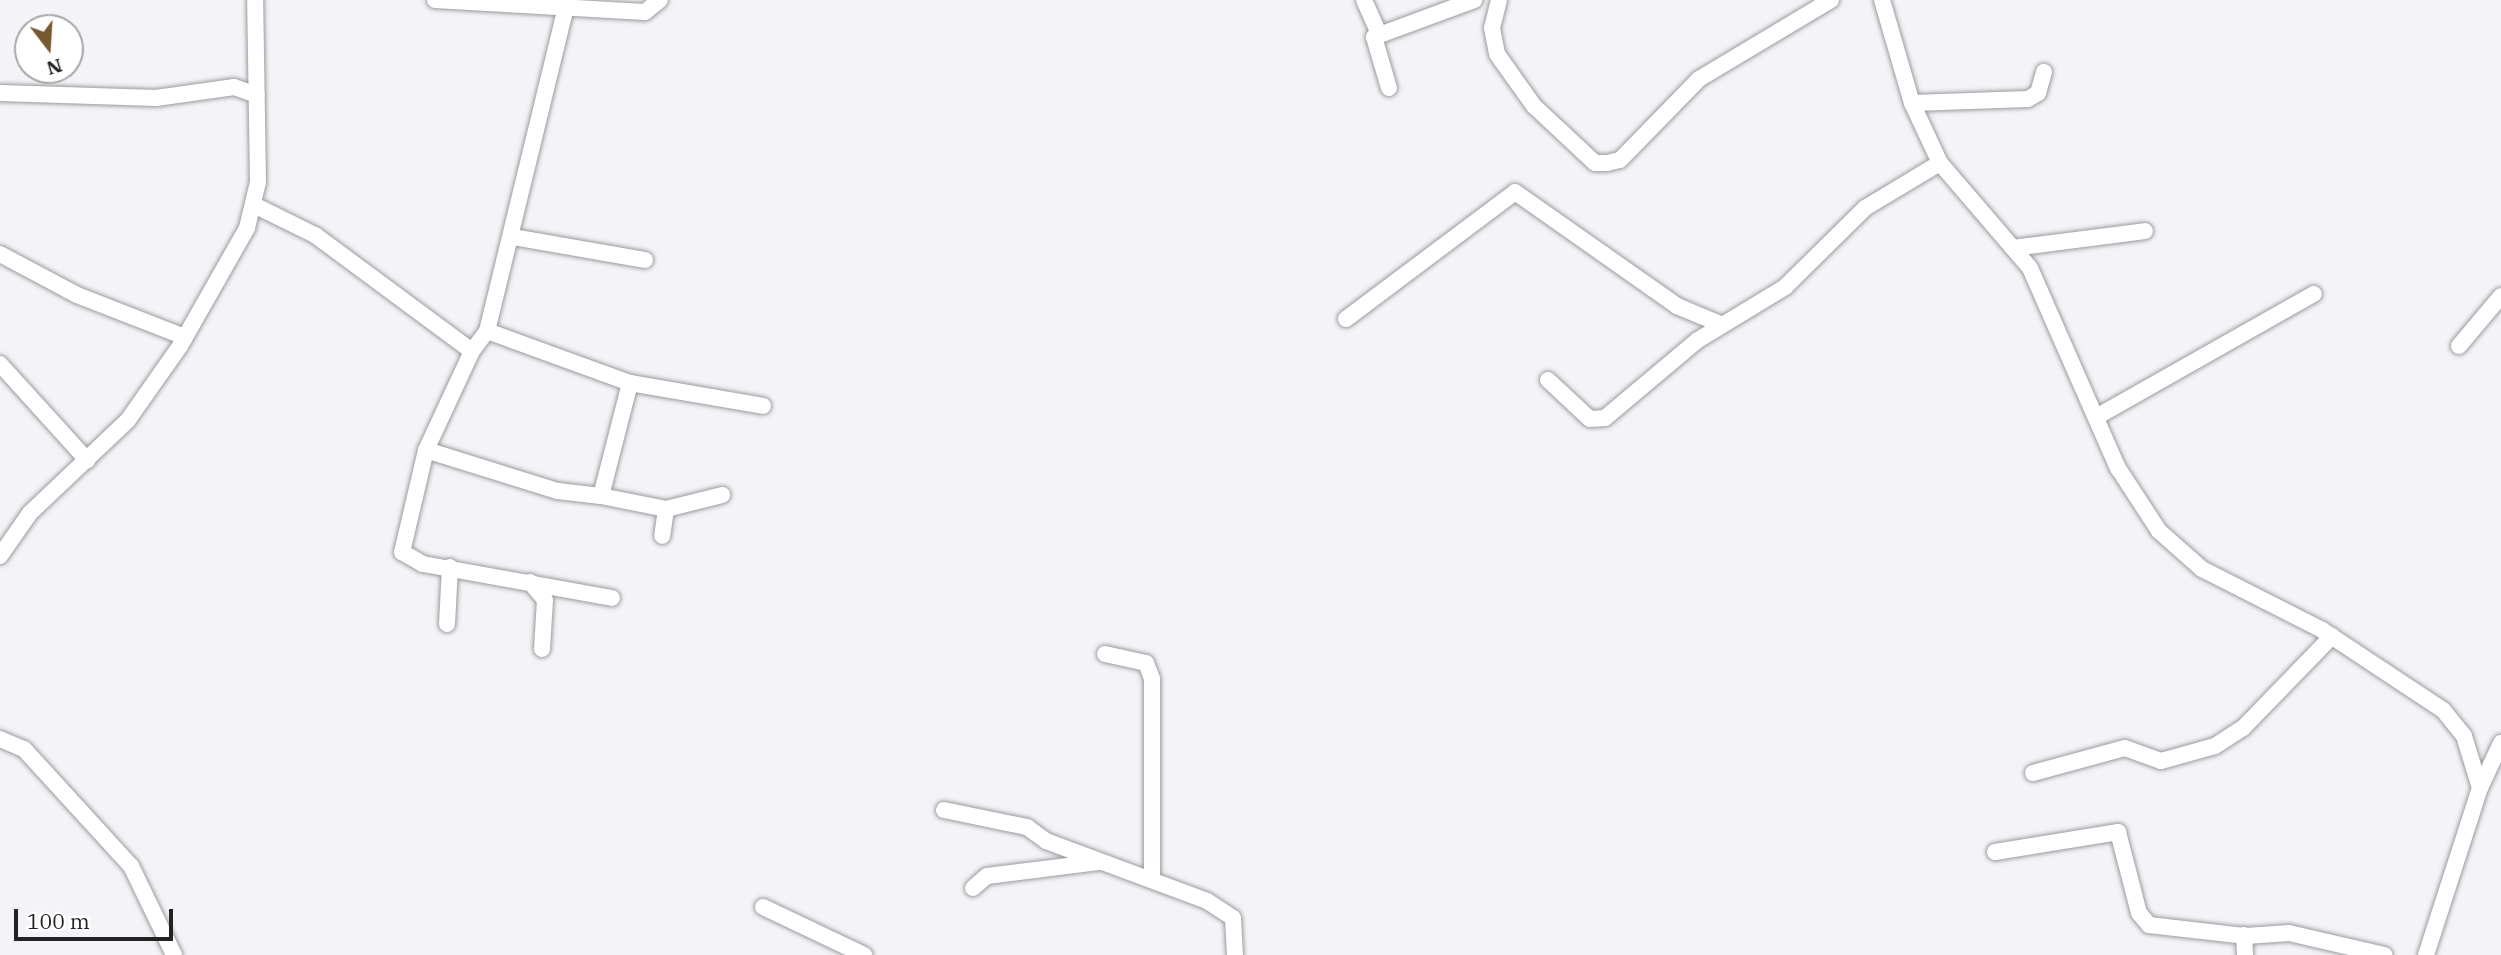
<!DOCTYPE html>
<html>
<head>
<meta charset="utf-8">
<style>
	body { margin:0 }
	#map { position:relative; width:2501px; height:955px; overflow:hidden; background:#f4f4f8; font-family:"IBM Plex Serif",serif }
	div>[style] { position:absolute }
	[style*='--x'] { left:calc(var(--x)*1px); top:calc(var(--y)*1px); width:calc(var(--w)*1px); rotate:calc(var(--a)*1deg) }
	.roads { filter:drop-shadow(0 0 2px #9b9b9f) drop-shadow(0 0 2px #9b9b9f) }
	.minor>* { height:16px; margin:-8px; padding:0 8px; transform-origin:8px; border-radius:8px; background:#fff }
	span { translate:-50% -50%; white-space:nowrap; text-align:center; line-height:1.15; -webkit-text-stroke:7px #fff; paint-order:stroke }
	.north { position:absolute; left:14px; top:14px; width:70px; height:70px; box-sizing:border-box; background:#fff; border:2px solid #a7a7a7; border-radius:50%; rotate:163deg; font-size:19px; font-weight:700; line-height:28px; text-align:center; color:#232324 }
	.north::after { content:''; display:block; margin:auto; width:24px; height:32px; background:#78582e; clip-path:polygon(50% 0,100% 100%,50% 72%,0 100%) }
	.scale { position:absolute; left:14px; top:909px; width:159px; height:32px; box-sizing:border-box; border:4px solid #232324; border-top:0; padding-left:9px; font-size:21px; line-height:24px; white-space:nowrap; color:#232324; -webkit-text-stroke:5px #fff; paint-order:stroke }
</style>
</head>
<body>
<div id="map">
	<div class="roads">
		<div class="minor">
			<div style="--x:435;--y:0;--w:210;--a:3.3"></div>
			<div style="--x:645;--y:12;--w:19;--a:-39"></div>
			<div style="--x:1364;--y:0;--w:36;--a:66"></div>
			<div style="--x:1499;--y:0;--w:29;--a:104"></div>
			<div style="--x:1492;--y:28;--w:26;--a:79"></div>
			<div style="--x:1497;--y:54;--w:64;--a:54.6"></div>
			<div style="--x:1534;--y:106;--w:83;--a:43.1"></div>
			<div style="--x:1595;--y:163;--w:12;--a:0"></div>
			<div style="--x:1607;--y:163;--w:13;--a:-13"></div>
			<div style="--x:1620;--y:160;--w:113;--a:-45.7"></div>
			<div style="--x:1699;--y:79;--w:154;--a:-30.9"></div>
			<div style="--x:1882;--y:0;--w:107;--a:73.8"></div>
			<div style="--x:1912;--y:103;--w:66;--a:65"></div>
			<div style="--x:1940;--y:163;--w:138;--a:49.4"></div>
			<div style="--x:2030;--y:268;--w:219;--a:66.3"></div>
			<div style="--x:2118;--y:468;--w:75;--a:56.9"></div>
			<div style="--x:2159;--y:531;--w:57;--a:41.5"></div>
			<div style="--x:2202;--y:569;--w:135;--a:26.9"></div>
			<div style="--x:2322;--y:630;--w:145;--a:33.5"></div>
			<div style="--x:2443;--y:710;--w:33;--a:51"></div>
			<div style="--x:2464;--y:736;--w:54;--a:72.9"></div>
			<div style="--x:1389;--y:88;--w:53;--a:-106.4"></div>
			<div style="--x:1374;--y:37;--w:107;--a:-20.3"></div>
			<div style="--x:0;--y:93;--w:156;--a:1.8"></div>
			<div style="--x:156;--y:98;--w:79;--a:-8"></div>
			<div style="--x:234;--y:87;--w:24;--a:19"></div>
			<div style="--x:1912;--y:103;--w:116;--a:-2"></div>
			<div style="--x:2028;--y:99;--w:12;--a:-31"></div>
			<div style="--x:2038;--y:93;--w:22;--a:-74"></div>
			<div style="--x:254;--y:205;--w:68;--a:26.2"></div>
			<div style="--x:315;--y:235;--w:195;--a:36.5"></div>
			<div style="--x:472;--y:351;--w:25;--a:-53"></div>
			<div style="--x:487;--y:331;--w:152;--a:20"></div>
			<div style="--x:630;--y:383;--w:135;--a:9.8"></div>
			<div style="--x:513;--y:237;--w:134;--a:9.9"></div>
			<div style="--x:2013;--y:248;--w:133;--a:-7.3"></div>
			<div style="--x:0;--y:254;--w:87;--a:28"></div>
			<div style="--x:77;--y:295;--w:116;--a:21.3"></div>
			<div style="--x:1346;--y:319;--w:211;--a:-36.9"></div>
			<div style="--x:1515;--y:192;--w:198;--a:35.1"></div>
			<div style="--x:1677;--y:306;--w:47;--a:22.7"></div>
			<div style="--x:487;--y:331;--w:333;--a:-76.3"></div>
			<div style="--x:2459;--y:346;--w:65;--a:-50"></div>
			<div style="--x:472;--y:351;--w:109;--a:114.9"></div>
			<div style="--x:426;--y:450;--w:105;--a:103.2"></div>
			<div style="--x:402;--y:552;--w:24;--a:30"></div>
			<div style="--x:423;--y:564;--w:192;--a:10.2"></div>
			<div style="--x:0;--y:364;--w:130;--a:47.8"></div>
			<div style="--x:1548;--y:380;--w:57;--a:42.9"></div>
			<div style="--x:1590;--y:419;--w:15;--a:-4"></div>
			<div style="--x:1605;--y:418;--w:121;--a:-40"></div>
			<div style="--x:1698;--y:340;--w:102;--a:-31.3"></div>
			<div style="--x:1785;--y:287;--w:112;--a:-44.6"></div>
			<div style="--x:1865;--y:208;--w:87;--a:-31"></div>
			<div style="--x:2098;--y:416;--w:248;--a:-29.5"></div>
			<div style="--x:426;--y:450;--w:138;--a:17.3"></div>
			<div style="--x:558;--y:491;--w:43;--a:6.6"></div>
			<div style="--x:601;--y:496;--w:117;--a:-75.6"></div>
			<div style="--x:601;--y:496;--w:66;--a:11.3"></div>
			<div style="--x:666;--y:509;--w:27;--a:98"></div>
			<div style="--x:666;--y:509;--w:58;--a:-14"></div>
			<div style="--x:0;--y:556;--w:52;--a:-55.1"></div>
			<div style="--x:30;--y:513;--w:135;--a:-43.5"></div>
			<div style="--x:128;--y:420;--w:90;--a:-54.9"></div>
			<div style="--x:180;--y:346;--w:136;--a:-60.4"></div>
			<div style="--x:247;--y:228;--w:47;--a:-76.6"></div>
			<div style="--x:258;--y:182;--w:182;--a:-90.9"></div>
			<div style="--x:530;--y:582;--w:23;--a:50"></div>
			<div style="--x:545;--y:600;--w:49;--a:93.5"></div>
			<div style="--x:447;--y:624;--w:57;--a:-87"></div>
			<div style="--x:1105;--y:654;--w:42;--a:12.4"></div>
			<div style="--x:1146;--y:663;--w:17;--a:69"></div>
			<div style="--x:1152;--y:679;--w:200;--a:90"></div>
			<div style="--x:0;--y:739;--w:26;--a:23"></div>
			<div style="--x:24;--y:749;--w:159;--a:47.6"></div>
			<div style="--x:131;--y:866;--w:99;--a:64.2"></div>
			<div style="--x:2033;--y:773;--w:95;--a:-15.2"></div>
			<div style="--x:2125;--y:748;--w:38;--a:20"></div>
			<div style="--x:2161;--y:761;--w:56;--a:-15.5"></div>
			<div style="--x:2215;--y:746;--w:33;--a:-33"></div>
			<div style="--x:2243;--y:728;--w:128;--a:-45.9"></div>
			<div style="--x:944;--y:810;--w:85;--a:11.6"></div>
			<div style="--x:1027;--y:827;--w:24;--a:36"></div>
			<div style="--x:1046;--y:841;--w:172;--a:20.4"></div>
			<div style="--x:1207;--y:901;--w:31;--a:33"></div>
			<div style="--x:1233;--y:918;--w:37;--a:87"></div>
			<div style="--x:1995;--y:852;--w:125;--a:-9.2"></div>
			<div style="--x:2118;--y:832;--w:84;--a:75.5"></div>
			<div style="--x:2139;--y:913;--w:16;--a:50"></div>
			<div style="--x:2149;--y:925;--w:98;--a:6.5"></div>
			<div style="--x:2246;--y:936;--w:43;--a:-4"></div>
			<div style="--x:2289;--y:933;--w:98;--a:13"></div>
			<div style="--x:973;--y:888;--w:18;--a:-41"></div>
			<div style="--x:987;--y:876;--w:114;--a:-7.1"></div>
			<div style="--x:763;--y:907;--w:112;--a:25.4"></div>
			<div style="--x:2244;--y:935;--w:20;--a:87"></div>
			<div style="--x:2426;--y:955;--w:176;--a:-72.1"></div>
			<div style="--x:2480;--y:788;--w:50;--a:-65"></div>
		</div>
	</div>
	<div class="north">N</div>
	<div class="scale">100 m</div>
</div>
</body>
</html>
